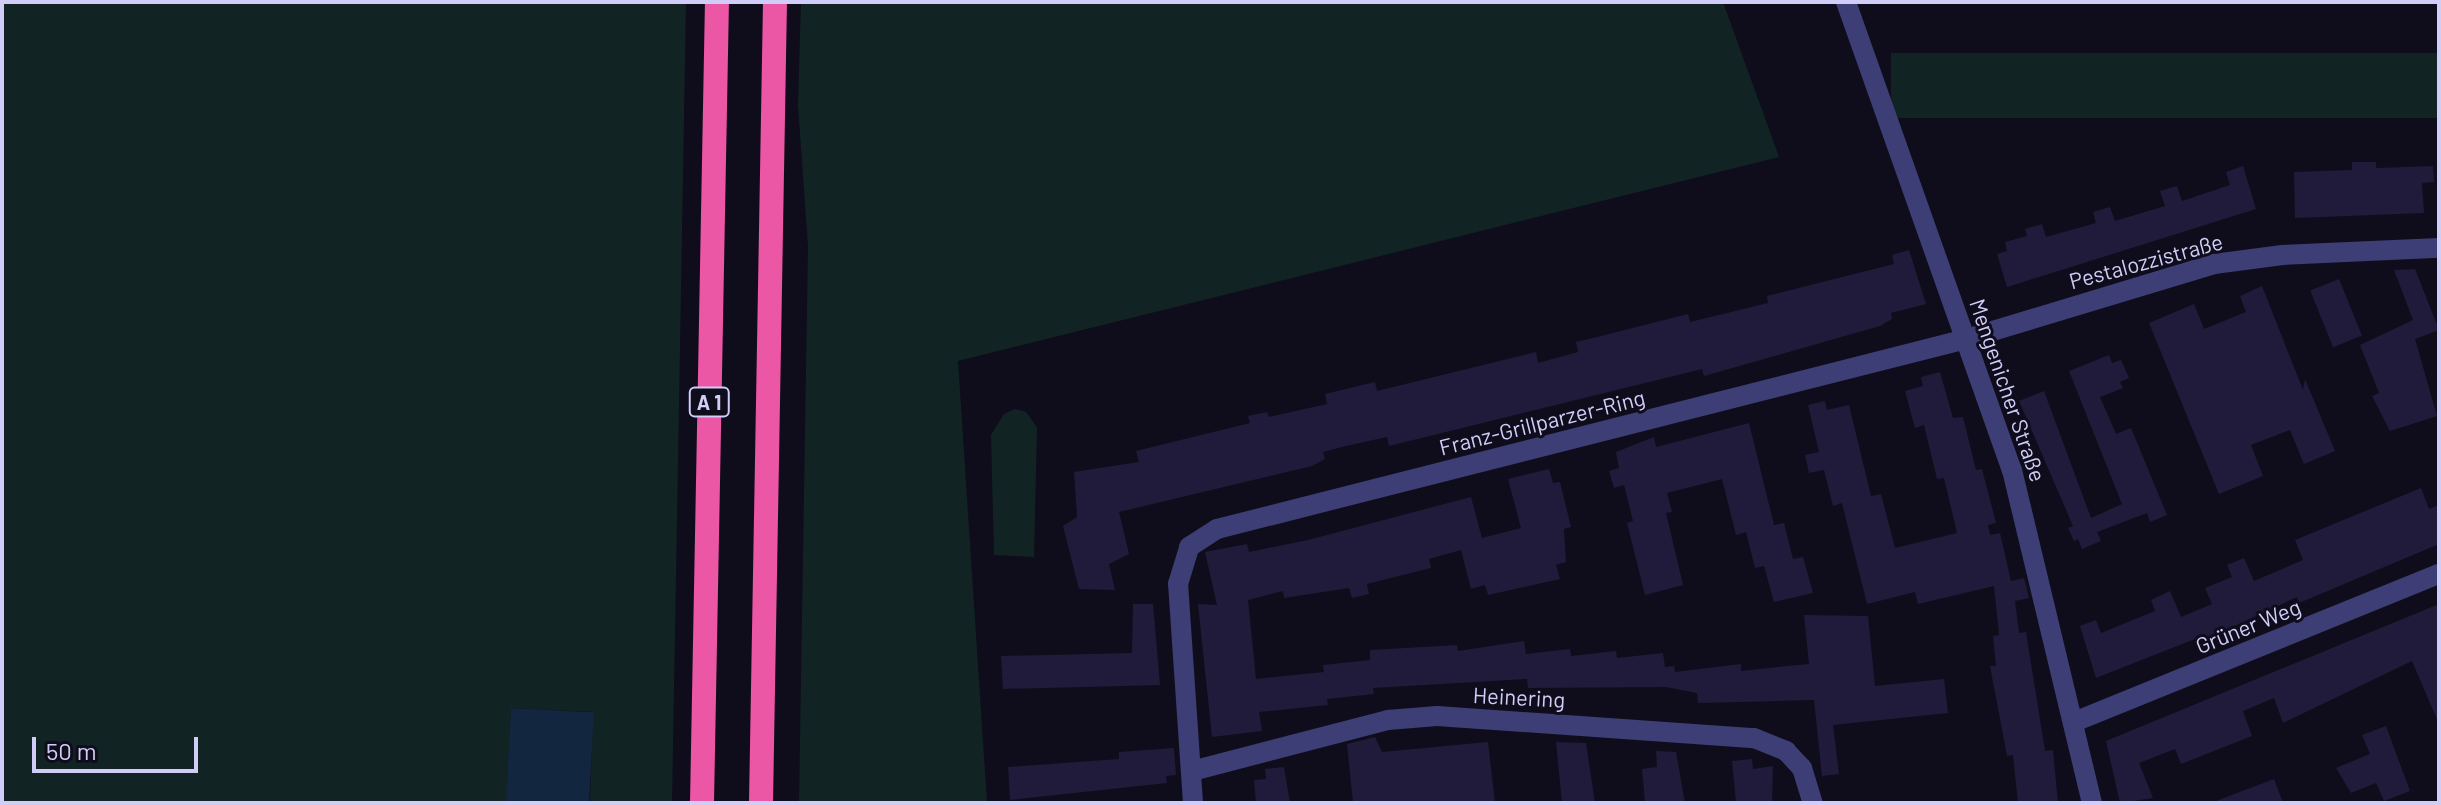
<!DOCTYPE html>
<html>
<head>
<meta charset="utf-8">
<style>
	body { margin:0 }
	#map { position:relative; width:2441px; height:805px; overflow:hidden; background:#0f0d1b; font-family:Barlow,sans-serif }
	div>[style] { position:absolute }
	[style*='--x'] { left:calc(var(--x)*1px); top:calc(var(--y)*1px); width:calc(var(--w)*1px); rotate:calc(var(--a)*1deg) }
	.green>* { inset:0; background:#112423; transform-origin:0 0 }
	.water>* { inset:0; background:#12263f; transform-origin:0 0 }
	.building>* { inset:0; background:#201b3a; transform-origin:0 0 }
	.minor>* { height:20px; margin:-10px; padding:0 10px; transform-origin:10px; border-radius:10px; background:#3d3e75 }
	.tertiary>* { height:20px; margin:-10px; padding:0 10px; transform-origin:10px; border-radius:10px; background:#3d3e75 }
	.motorway>* { height:24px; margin:-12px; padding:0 12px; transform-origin:12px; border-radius:12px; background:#eb56a5 }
	span { translate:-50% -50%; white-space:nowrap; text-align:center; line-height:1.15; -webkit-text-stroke:6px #0f0d1b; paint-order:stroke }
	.shield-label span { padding:2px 6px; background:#0f0d1b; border:2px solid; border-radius:6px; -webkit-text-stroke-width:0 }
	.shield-label { font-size:20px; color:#d0cdf9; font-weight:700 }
	.street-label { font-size:22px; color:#d0cdf9 }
	.frame { position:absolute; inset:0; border:4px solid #d0cdf9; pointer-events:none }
	.scale { position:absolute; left:32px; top:737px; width:166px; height:36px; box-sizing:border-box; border:4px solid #d0cdf9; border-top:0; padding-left:10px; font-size:24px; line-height:28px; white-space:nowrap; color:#d0cdf9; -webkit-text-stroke:6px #0f0d1b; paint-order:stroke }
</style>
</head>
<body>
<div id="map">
	<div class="green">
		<div style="clip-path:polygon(2px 2px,686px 2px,672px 803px,590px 803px,593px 712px,511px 708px,508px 803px,2px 803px)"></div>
		<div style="clip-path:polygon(801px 2px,1723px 2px,1779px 157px,958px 361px,987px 803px,799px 803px,808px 246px,798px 105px)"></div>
		<div style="left:2439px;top:53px;width:65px;height:548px;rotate:90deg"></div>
		<div style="clip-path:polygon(1015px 409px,1026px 412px,1037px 427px,1034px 557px,994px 555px,991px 435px,1004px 414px)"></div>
	</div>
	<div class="water">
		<div style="left:511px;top:708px;width:83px;height:95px;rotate:3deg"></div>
	</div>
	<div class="building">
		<div style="clip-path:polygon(2352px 162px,2376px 162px,2376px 168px,2433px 166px,2434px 182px,2422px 183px,2424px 213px,2295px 218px,2294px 172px,2352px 170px)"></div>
		<div style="clip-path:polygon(2243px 166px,2256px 209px,2007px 287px,1997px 254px,2007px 251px,2005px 242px,2027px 236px,2025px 229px,2042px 224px,2046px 237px,2096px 223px,2093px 212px,2110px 207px,2115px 221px,2165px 206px,2160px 191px,2177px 186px,2182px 201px,2230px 185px,2226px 172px)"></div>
		<div style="clip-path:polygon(1909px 250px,1926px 304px,1891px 313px,1892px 319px,1880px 326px,1704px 376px,1702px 369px,1389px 446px,1387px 437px,1346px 446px,1323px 452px,1325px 459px,1312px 466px,1119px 512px,1129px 554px,1109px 564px,1115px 590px,1079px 589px,1063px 526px,1077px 517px,1074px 472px,1139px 462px,1136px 451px,1250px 423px,1248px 416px,1267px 412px,1269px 417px,1327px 404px,1325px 394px,1375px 382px,1377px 391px,1536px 352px,1538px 363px,1578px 352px,1576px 342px,1593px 338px,1688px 314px,1690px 322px,1768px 303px,1767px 296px,1894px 264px,1892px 255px)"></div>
		<div style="clip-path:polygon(2415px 269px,2439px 330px,2415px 339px,2437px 416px,2390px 431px,2372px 396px,2379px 393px,2360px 345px,2413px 320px,2394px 270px)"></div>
		<div style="left:2339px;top:279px;width:61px;height:31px;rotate:68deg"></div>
		<div style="clip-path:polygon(2262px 286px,2303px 390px,2305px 379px,2335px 451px,2304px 464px,2290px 430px,2251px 445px,2263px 476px,2219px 494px,2149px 323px,2194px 304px,2204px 329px,2246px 312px,2240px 296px)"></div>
		<div style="clip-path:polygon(2109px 355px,2112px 363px,2121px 360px,2129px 378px,2120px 382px,2123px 388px,2100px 397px,2116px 434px,2131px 428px,2167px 515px,2150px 522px,2147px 513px,2097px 532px,2101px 541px,2082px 549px,2078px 539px,2074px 541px,2068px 528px,2073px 526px,2019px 401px,2044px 391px,2091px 518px,2122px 504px,2069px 371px)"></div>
		<div style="clip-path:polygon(1940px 372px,1953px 418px,1963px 417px,1976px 470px,1982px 469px,1996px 523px,1988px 525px,1990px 535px,2000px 533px,2011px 581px,2024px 578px,2029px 598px,2015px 601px,2019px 633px,2026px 632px,2045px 751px,2053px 750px,2058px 803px,2018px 803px,2013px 755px,2007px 756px,1990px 666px,1996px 666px,1993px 636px,1999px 635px,1994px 586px,1918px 604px,1915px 592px,1867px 604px,1842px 503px,1833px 506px,1824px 470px,1809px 473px,1805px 455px,1819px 452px,1808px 405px,1825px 401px,1827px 410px,1849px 405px,1871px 496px,1881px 494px,1895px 548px,1957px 533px,1944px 478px,1937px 479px,1924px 425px,1915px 428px,1905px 391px,1923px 386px,1921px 377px)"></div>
		<div style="clip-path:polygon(1749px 423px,1774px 525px,1784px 523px,1793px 559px,1803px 557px,1813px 593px,1774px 602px,1764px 566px,1755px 568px,1746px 532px,1736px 535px,1722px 479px,1667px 493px,1672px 512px,1666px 513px,1683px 585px,1645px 595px,1627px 523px,1633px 521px,1624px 485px,1614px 488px,1609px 471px,1619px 468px,1616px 452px,1654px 437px,1656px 447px)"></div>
		<div style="clip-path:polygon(1549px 469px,1553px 483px,1560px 482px,1571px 527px,1564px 529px,1566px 562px,1556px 565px,1560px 579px,1488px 595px,1485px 585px,1471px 589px,1461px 550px,1429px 559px,1431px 568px,1367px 584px,1369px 594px,1352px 598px,1349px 588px,1284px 598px,1283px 591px,1248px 600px,1256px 679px,1324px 672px,1323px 665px,1370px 660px,1370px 650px,1457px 645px,1458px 651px,1524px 641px,1526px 654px,1570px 649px,1571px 656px,1616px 651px,1617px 658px,1663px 653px,1665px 667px,1674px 666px,1675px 672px,1741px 664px,1741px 671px,1787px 666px,1809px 664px,1804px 615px,1868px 616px,1875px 686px,1944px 679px,1948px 713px,1833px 725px,1839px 774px,1822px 776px,1814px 700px,1698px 703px,1697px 693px,1666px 687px,1528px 688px,1527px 679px,1373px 688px,1374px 694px,1327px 699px,1328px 705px,1259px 712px,1262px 731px,1212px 737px,1198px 604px,1217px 605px,1205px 552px,1247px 544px,1249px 552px,1308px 540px,1471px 497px,1482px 538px,1521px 528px,1508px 479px)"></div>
		<div style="clip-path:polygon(2421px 488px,2429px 509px,2439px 505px,2439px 544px,2299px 603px,2297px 597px,2202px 641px,2200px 637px,2096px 678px,2080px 626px,2096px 620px,2101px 633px,2155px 611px,2151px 600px,2170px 591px,2181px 617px,2212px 604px,2205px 588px,2232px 577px,2227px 565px,2244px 558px,2254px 581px,2303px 560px,2295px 540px)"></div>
		<div style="clip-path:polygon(1133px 604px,1153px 604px,1160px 685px,1003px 689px,1001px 656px,1132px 653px)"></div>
		<div style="clip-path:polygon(2439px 604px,2439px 724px,2412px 661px,2283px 723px,2274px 698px,2243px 711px,2252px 736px,2181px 764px,2175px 749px,2139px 763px,2153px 798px,2120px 803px,2106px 741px)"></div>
		<div style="clip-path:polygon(2386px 726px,2410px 791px,2384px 801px,2376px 783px,2351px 793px,2336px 768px,2370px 754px,2362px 735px)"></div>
		<div style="clip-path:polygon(1375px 737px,1382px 752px,1488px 742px,1495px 803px,1353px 803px,1347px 744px)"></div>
		<div style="clip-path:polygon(1556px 742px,1586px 743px,1595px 803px,1562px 803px)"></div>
		<div style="clip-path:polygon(1174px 748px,1176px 775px,1166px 776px,1167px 783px,1010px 800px,1008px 767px,1119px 759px,1119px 752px)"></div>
		<div style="clip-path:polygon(1656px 751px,1676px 752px,1685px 803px,1645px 803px,1642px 769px,1657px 767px)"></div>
		<div style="clip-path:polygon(1752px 759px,1753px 769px,1773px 766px,1772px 803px,1736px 803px,1732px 761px)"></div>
		<div style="clip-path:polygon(1284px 767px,1290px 803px,1256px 803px,1254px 780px,1266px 779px,1265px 769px)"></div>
		<div style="clip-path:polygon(2274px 779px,2283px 803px,2216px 803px,2216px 801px)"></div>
	</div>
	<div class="minor">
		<div style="--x:2074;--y:722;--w:394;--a:-22.1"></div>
		<div style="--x:1192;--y:771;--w:203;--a:-14.6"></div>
		<div style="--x:1388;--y:720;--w:49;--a:-4.7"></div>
		<div style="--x:1437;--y:716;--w:318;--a:4"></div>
		<div style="--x:1754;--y:738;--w:35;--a:22"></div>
		<div style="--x:1786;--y:751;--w:23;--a:47"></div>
		<div style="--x:1802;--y:768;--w:37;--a:73"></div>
		<div style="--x:1193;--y:803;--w:220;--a:-93.9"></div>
		<div style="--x:1178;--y:584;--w:39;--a:-73"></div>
		<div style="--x:1189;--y:547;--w:33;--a:-33"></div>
		<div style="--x:1217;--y:529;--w:773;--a:-14.23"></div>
		<div style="--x:1966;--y:339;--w:259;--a:-16.8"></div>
		<div style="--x:2214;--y:264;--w:69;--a:-7.5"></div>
		<div style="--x:2282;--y:255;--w:157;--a:-2.6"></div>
	</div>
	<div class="tertiary">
		<div style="--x:1846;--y:2;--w:497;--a:70.5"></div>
		<div style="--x:2012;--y:470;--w:342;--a:76.5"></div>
	</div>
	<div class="motorway">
		<div style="--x:702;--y:803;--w:801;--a:-88.93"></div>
		<div style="--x:761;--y:803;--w:801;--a:-89"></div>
	</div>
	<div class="shield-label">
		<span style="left:709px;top:402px">A 1</span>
	</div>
	<div class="street-label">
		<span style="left:2146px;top:261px;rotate:-15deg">Pestalozzistraße</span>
		<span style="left:2008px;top:390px;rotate:71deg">Mengenicher Straße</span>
		<span style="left:1542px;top:422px;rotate:-14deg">Franz-Grillparzer-Ring</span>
		<span style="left:2248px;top:626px;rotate:-22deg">Grüner Weg</span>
		<span style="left:1519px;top:697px;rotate:3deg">Heinering</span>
	</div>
	<div class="frame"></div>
	<div class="scale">50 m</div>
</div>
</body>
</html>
